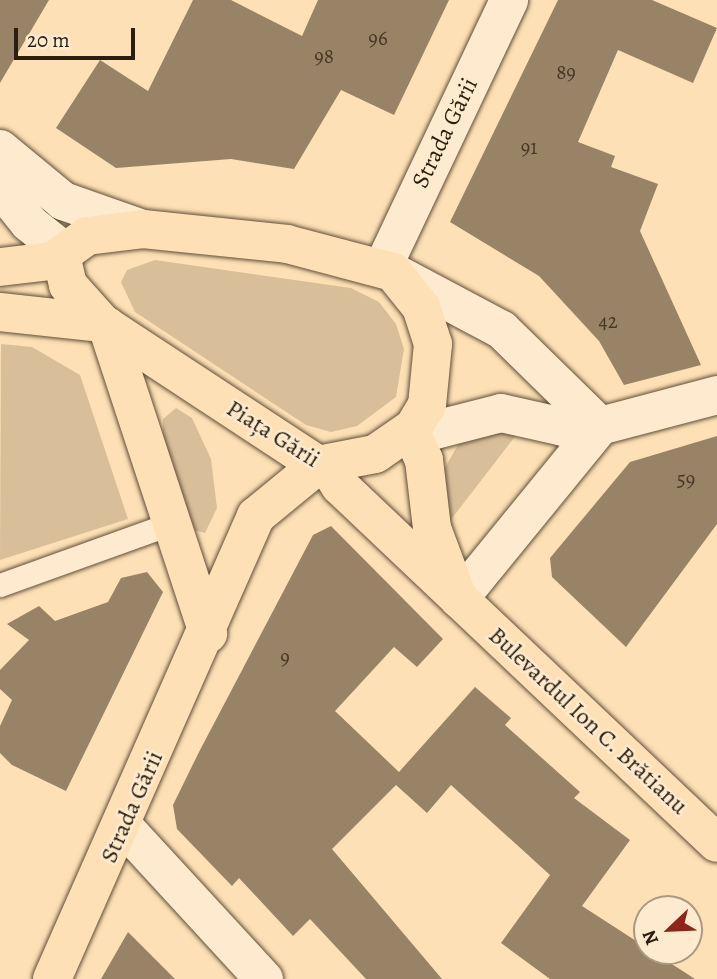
<!DOCTYPE html>
<html>
<head>
<meta charset="utf-8">
<style>
	body { margin:0 }
	#map { position:relative; width:717px; height:979px; overflow:hidden; background:#fde0b5; font-family:Alegreya,serif }
	div>[style] { position:absolute }
	[style*='--x'] { left:calc(var(--x)*1px); top:calc(var(--y)*1px); width:calc(var(--w)*1px); rotate:calc(var(--a)*1deg) }
	.green>* { inset:0; background:#d9bf99 }
	.building>* { inset:0; background:#988366 }
	.roads { filter:drop-shadow(0 0 2px #604e39) drop-shadow(0 0 2px #604e39) }
	.lane>* { height:23px; margin:-11.5px; padding:0 11.5px; transform-origin:11.5px; border-radius:11.5px; background:#feebcf }
	.street>* { height:38px; margin:-19px; padding:0 19px; transform-origin:19px; border-radius:19px; background:#feebcf }
	.secondary>* { height:38px; margin:-19px; padding:0 19px; transform-origin:19px; border-radius:19px; background:#feebcf }
	.primary>* { height:38px; margin:-19px; padding:0 19px; transform-origin:19px; border-radius:19px; background:#fde0b5 }
	span { translate:-50% -50%; white-space:nowrap; text-align:center; line-height:1.15; -webkit-text-stroke:5px #feebcf; paint-order:stroke }
	.number-label { font-size:21px; color:#463726 }
	.number-label span { -webkit-text-stroke-width:0 }
	.street-label { font-size:24px; color:#2b1e10 }
	.north { position:absolute; left:633px; top:895px; width:70px; height:70px; box-sizing:border-box; background:#feebcf; border:2px solid #aa9983; border-radius:50%; rotate:247deg; font-size:19px; font-weight:700; line-height:28px; text-align:center; color:#2b1e10 }
	.north::after { content:''; display:block; margin:auto; width:24px; height:32px; background:#8f2418; clip-path:polygon(50% 0,100% 100%,50% 72%,0 100%) }
	.scale { position:absolute; left:14px; top:28px; width:121px; height:32px; box-sizing:border-box; border:4px solid #2b1e10; border-top:0; padding-left:9px; font-size:21px; line-height:24px; white-space:nowrap; color:#2b1e10; -webkit-text-stroke:5px #feebcf; paint-order:stroke }
</style>
</head>
<body>
<div id="map">
	<div class="green">
		<div style="clip-path:polygon(155px 260px,351px 288px,379px 302px,396px 324px,404px 349px,396px 397px,357px 426px,331px 432px,306px 425px,135px 312px,121px 282px,127px 270px)"></div>
		<div style="clip-path:polygon(1px 344px,32px 347px,80px 375px,128px 519px,0 560px)"></div>
		<div style="clip-path:polygon(176px 408px,192px 418px,211px 459px,217px 508px,205px 533px,194px 530px,163px 441px,163px 419px)"></div>
		<div style="clip-path:polygon(520px 430px,446px 526px,442px 473px,459px 443px,474px 432px)"></div>
	</div>
	<div class="building">
		<div style="clip-path:polygon(0 0,49px 0,0 83px)"></div>
		<div style="clip-path:polygon(193px 0,231px 0,302px 36px,318px 0,449px 0,394px 115px,341px 90px,294px 169px,231px 159px,116px 168px,56px 128px,100px 60px,148px 91px)"></div>
		<div style="clip-path:polygon(558px 0,652px 0,717px 28px,693px 83px,618px 50px,578px 142px,615px 156px,611px 167px,658px 184px,640px 231px,701px 365px,624px 385px,599px 341px,539px 276px,450px 222px)"></div>
		<div style="clip-path:polygon(717px 436px,717px 524px,626px 647px,552px 577px,550px 558px,630px 462px)"></div>
		<div style="clip-path:polygon(331px 526px,443px 639px,417px 667px,394px 647px,335px 711px,399px 772px,475px 687px,511px 718px,505px 725px,580px 792px,574px 798px,630px 840px,582px 906px,695px 979px,550px 979px,501px 943px,550px 875px,451px 785px,427px 813px,396px 785px,332px 849px,442px 979px,366px 979px,310px 919px,293px 936px,239px 878px,232px 886px,177px 829px,173px 805px,199px 752px,313px 535px)"></div>
		<div style="clip-path:polygon(147px 572px,163px 592px,66px 791px,12px 765px,0 753px,0 726px,12px 700px,0 689px,0 670px,29px 640px,7px 624px,39px 606px,55px 621px,108px 602px,121px 578px)"></div>
		<div style="clip-path:polygon(128px 932px,175px 979px,101px 979px)"></div>
	</div>
	<div class="roads">
		<div class="lane">
			<div style="--x:0;--y:585;--w:183;--a:-19.8"></div>
		</div>
		<div class="street">
			<div style="--x:383;--y:267;--w:295;--a:-64.7"></div>
			<div style="--x:124;--y:827;--w:207;--a:47.4"></div>
		</div>
		<div class="secondary">
			<div style="--x:0;--y:149;--w:82;--a:39.5"></div>
			<div style="--x:63;--y:201;--w:85;--a:19.3"></div>
			<div style="--x:0;--y:187;--w:46;--a:51.1"></div>
			<div style="--x:29;--y:223;--w:45;--a:38.7"></div>
			<div style="--x:393;--y:272;--w:123;--a:28"></div>
			<div style="--x:502;--y:330;--w:137;--a:44.4"></div>
			<div style="--x:414;--y:427;--w:21;--a:8"></div>
			<div style="--x:435;--y:430;--w:68;--a:-14.4"></div>
			<div style="--x:501;--y:413;--w:64;--a:12.7"></div>
			<div style="--x:563;--y:427;--w:37;--a:-2"></div>
			<div style="--x:600;--y:426;--w:121;--a:-14.8"></div>
			<div style="--x:459;--y:599;--w:223;--a:-50.8"></div>
		</div>
		<div class="primary">
			<div style="--x:143;--y:229;--w:145;--a:5.9"></div>
			<div style="--x:287;--y:244;--w:110;--a:14.8"></div>
			<div style="--x:393;--y:272;--w:45;--a:51.3"></div>
			<div style="--x:421;--y:307;--w:39;--a:72"></div>
			<div style="--x:433;--y:344;--w:61;--a:95.6"></div>
			<div style="--x:427;--y:405;--w:26;--a:121"></div>
			<div style="--x:414;--y:427;--w:47;--a:145.3"></div>
			<div style="--x:375;--y:454;--w:58;--a:169.1"></div>
			<div style="--x:318;--y:465;--w:258;--a:-146.7"></div>
			<div style="--x:102;--y:323;--w:51;--a:-131.8"></div>
			<div style="--x:68;--y:285;--w:31;--a:-103"></div>
			<div style="--x:61;--y:255;--w:32;--a:-36"></div>
			<div style="--x:87;--y:236;--w:56;--a:-7.1"></div>
			<div style="--x:0;--y:267;--w:60;--a:-6.7"></div>
			<div style="--x:0;--y:312;--w:103;--a:6.2"></div>
			<div style="--x:107;--y:326;--w:324;--a:71.8"></div>
			<div style="--x:410;--y:430;--w:33;--a:65"></div>
			<div style="--x:424;--y:460;--w:68;--a:83.3"></div>
			<div style="--x:432;--y:528;--w:66;--a:69.6"></div>
			<div style="--x:328;--y:467;--w:22;--a:58"></div>
			<div style="--x:340;--y:486;--w:519;--a:43.44"></div>
			<div style="--x:52;--y:979;--w:506;--a:-66.22"></div>
			<div style="--x:256;--y:516;--w:80;--a:-39.4"></div>
		</div>
	</div>
	<div class="number-label">
		<span style="left:378px;top:38px">96</span>
		<span style="left:324px;top:56px">98</span>
		<span style="left:566px;top:72px">89</span>
		<span style="left:529px;top:147px">91</span>
		<span style="left:608px;top:321px">42</span>
		<span style="left:686px;top:479px">59</span>
		<span style="left:285px;top:657px">9</span>
	</div>
	<div class="street-label">
		<span style="left:445px;top:133px;rotate:-64deg">Strada Gării</span>
		<span style="left:273px;top:434px;rotate:32deg">Piața Gării</span>
		<span style="left:588px;top:721px;rotate:43deg">Bulevardul Ion C. Brătianu</span>
		<span style="left:132px;top:807px;rotate:-66deg">Strada Gării</span>
	</div>
	<div class="north">N</div>
	<div class="scale">20 m</div>
</div>
</body>
</html>
